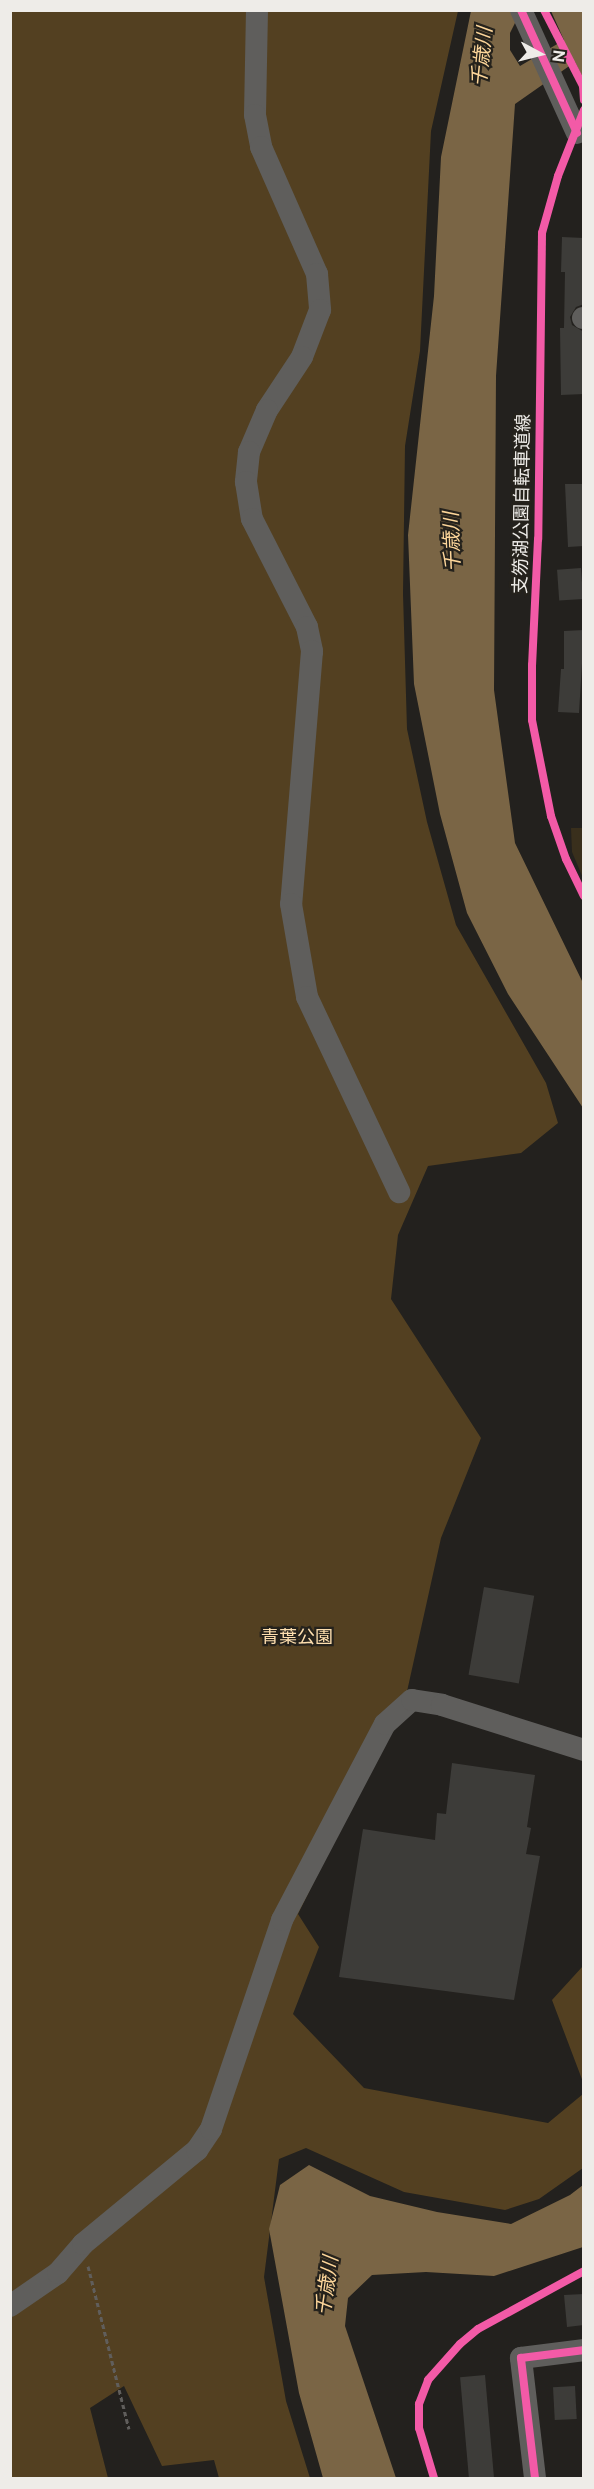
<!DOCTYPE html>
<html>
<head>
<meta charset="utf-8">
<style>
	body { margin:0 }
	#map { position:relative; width:594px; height:2489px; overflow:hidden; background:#23211e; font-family:"Public Sans","Noto Sans JP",sans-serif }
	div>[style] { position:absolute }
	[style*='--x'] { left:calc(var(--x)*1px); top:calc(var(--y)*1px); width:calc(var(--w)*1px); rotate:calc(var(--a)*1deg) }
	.green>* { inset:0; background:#392f1c }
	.forest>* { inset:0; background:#534021 }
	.water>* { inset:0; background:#7a6545 }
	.building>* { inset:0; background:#3d3c39; transform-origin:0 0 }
	.path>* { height:3px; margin-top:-1.5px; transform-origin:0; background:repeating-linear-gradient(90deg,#605e5c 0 4.5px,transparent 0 7.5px) }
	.minor>* { height:22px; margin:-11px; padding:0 11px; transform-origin:11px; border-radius:11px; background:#5f5e5c }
	.cycleway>* { height:8px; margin:-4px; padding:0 4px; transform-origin:4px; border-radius:4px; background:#f35aa7 }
	span { translate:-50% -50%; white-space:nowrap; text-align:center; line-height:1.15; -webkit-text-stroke:4.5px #25221c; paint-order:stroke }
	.street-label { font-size:18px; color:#eeece8 }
	.park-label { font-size:18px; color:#fddeae }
	.water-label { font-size:20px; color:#fdd69a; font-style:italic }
	.frame { position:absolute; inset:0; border:12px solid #eeece8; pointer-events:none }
	.north { position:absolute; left:510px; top:24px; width:60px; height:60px; -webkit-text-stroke:4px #25221c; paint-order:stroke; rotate:97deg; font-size:16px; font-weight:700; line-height:24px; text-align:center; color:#eeece8 }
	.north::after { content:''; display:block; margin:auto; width:21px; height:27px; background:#eeece8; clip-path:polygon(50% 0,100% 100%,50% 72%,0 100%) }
</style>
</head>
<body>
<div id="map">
	<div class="green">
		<div style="clip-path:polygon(571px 828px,583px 828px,583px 878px,572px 852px)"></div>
	</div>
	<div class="forest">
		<div style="clip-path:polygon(11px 11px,458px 11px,431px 131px,420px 351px,405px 446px,403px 594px,407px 729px,427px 822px,456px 925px,546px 1083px,558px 1123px,521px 1153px,428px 1166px,398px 1235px,391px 1299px,481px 1438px,441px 1538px,406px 1696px,298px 1914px,319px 1947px,293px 2014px,364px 2088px,548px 2123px,583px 2094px,583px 2168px,539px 2199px,505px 2210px,404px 2192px,306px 2148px,279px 2159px,264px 2277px,286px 2401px,310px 2478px,219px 2478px,214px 2460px,162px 2466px,124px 2386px,90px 2408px,108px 2478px,11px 2478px)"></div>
		<div style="clip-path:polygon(583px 1966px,583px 1965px,583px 2082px,552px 2000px)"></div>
	</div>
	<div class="water">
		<div style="clip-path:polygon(471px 11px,521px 11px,510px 33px,510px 50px,520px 66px,564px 40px,551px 11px,583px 11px,583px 78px,575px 62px,515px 104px,496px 376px,494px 690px,515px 843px,583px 983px,583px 1108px,508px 994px,467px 913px,440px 814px,414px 684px,408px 535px,434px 296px,441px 157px)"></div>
		<div style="clip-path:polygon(309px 2165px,370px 2196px,437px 2212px,511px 2224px,570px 2195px,583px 2185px,583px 2247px,494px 2276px,426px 2272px,372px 2275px,348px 2298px,345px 2326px,396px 2478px,323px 2478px,299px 2393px,269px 2229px,280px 2185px)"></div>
	</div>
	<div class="building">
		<div style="clip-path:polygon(562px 237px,584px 238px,584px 304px,576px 307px,570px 317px,572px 325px,584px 332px,584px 394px,561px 395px,560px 328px,564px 328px,565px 272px,561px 272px)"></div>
		<div style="clip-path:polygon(565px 484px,584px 484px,584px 546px,568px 547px)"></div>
		<div style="left:581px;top:568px;width:31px;height:24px;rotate:86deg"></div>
		<div style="clip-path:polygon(584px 630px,579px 713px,558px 712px,561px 669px,564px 669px,564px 631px)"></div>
		<div style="left:484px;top:1587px;width:51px;height:89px;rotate:10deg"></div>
		<div style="clip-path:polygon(452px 1763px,535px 1775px,527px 1827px,531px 1828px,526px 1854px,540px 1856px,514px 2000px,339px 1977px,363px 1829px,435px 1840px,437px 1813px,446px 1814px)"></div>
		<div style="clip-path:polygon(584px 2294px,584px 2325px,567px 2327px,564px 2295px)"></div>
		<div style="left:485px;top:2375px;width:103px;height:25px;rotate:85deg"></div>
		<div style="left:575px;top:2386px;width:33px;height:22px;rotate:87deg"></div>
	</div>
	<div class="path">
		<div style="--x:88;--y:2266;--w:168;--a:75.9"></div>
	</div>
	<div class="minor">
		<div style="--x:257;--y:10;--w:105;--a:91.1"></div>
		<div style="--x:255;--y:115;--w:33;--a:79"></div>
		<div style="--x:261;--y:147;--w:139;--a:66.2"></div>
		<div style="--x:317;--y:274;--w:36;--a:85"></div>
		<div style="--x:320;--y:310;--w:50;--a:111"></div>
		<div style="--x:302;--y:357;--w:64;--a:123.4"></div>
		<div style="--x:267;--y:410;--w:46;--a:113.2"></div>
		<div style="--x:249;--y:452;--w:30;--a:96"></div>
		<div style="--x:246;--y:482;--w:37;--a:81"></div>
		<div style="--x:252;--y:519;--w:121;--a:63"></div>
		<div style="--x:307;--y:627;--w:25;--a:78"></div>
		<div style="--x:312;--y:651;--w:254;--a:94.7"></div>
		<div style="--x:291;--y:904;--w:94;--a:80.2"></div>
		<div style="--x:307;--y:997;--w:216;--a:64.7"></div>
		<div style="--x:521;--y:10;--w:135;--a:65.5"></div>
		<div style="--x:583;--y:318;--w:1;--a:0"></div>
		<div style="--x:10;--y:2306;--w:58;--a:-34.5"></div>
		<div style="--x:58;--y:2273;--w:38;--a:-49"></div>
		<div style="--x:83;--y:2244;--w:148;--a:-39.5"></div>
		<div style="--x:197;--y:2150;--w:25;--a:-56"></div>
		<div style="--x:211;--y:2129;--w:221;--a:-71.2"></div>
		<div style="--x:282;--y:1920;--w:221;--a:-62.3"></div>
		<div style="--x:385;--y:1724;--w:36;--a:-42"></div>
		<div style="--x:412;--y:1700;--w:30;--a:9"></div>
		<div style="--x:442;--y:1705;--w:149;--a:17.6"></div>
		<div style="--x:535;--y:2478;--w:121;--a:-96.7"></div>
		<div style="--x:521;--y:2358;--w:64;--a:-7.2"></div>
	</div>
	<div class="cycleway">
		<div style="--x:521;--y:10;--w:135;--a:65.5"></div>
		<div style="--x:544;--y:10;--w:85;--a:62.8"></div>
		<div style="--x:583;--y:86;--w:14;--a:86"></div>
		<div style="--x:584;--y:110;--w:71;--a:111.5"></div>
		<div style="--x:558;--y:176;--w:59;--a:105.7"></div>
		<div style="--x:542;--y:233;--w:306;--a:90.7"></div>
		<div style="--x:538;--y:539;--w:126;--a:92.7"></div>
		<div style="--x:532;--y:665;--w:55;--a:90"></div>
		<div style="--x:532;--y:720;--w:98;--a:78.8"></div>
		<div style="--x:551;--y:816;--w:46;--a:70.8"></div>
		<div style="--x:566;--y:859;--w:41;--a:64.1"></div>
		<div style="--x:434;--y:2478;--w:52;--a:-106.7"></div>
		<div style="--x:419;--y:2428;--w:24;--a:-90"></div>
		<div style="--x:419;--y:2404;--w:26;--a:-69"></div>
		<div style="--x:428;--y:2380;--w:48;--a:-48.4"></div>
		<div style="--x:460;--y:2344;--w:23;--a:-40"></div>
		<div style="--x:478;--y:2329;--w:121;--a:-28.7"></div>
		<div style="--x:535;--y:2478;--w:121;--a:-96.7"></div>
		<div style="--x:521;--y:2358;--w:64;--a:-7.2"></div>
	</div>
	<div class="street-label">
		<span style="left:522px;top:504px;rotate:-89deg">支笏湖公園自転車道線</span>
	</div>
	<div class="park-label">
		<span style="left:297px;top:1637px">青葉公園</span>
	</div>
	<div class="water-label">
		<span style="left:482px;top:57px;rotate:-84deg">千歳川</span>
		<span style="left:452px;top:542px;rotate:-92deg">千歳川</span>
		<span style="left:327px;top:2286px;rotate:-82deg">千歳川</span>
	</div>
	<div class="frame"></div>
	<div class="north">N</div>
</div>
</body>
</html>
